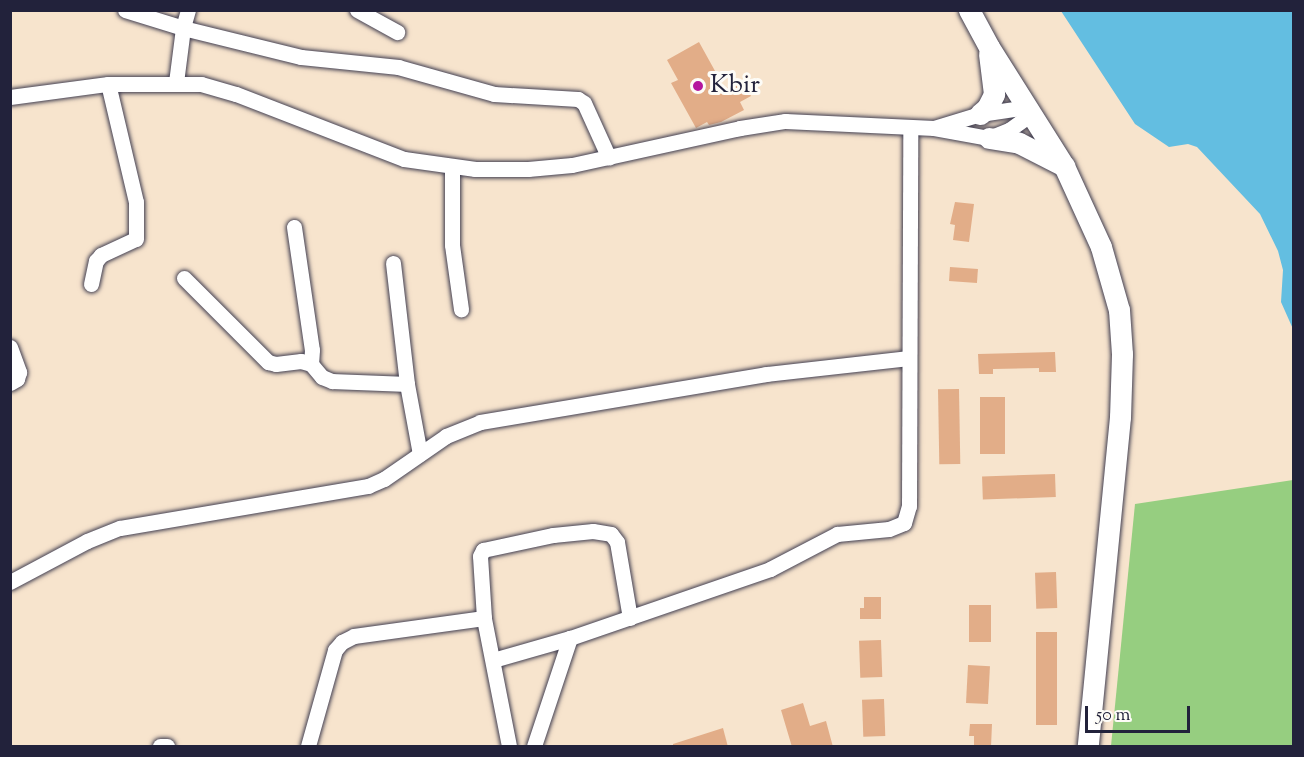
<!DOCTYPE html>
<html>
<head>
<meta charset="utf-8">
<style>
	body { margin:0 }
	#map { position:relative; width:1304px; height:757px; overflow:hidden; background:#f7e4cd; font-family:"Sorts Mill Goudy",serif }
	div>[style] { position:absolute }
	[style*='--x'] { left:calc(var(--x)*1px); top:calc(var(--y)*1px); width:calc(var(--w)*1px); rotate:calc(var(--a)*1deg) }
	.green>* { inset:0; background:#96ce80 }
	.water>* { inset:0; background:#63bee1 }
	.building>* { inset:0; background:#e2ad88; transform-origin:0 0 }
	.roads { filter:drop-shadow(0 0 2px #423f51) drop-shadow(0 0 2px #423f51) }
	.street>* { height:15px; margin:-7.5px; padding:0 7.5px; transform-origin:7.5px; border-radius:7.5px; background:#fff }
	.secondary>* { height:21px; margin:-10.5px; padding:0 10.5px; transform-origin:10.5px; border-radius:10.5px; background:#fff }
	.dots>* { width:16px; height:16px; translate:-50% -50%; box-sizing:border-box; border:3px solid #fdfcf7; border-radius:50% }
	span { translate:-50% -50%; white-space:nowrap; text-align:center; line-height:1.15; -webkit-text-stroke:6px #fdfcf7; paint-order:stroke }
	.poi-label { font-size:26px; color:#22223b }
	.left { translate:0 -50%; text-align:left }
	.frame { position:absolute; inset:0; border:12px solid #22223b; pointer-events:none }
	.scale { position:absolute; left:1085px; top:706px; width:105px; height:27px; box-sizing:border-box; border:3px solid #22223b; border-top:0; padding-left:8px; font-size:18px; line-height:21px; white-space:nowrap; color:#22223b; -webkit-text-stroke:4px #fdfcf7; paint-order:stroke }
</style>
</head>
<body>
<div id="map">
	<div class="green">
		<div style="clip-path:polygon(1293px 480px,1293px 746px,1111px 746px,1135px 504px)"></div>
	</div>
	<div class="water">
		<div style="clip-path:polygon(1061px 11px,1293px 11px,1293px 329px,1281px 302px,1283px 270px,1278px 251px,1260px 214px,1197px 147px,1188px 144px,1169px 147px,1135px 124px)"></div>
	</div>
	<div class="building">
		<div style="clip-path:polygon(699px 42px,725px 89px,742px 80px,751px 96px,740px 102px,744px 110px,721px 122px,709px 125px,707px 122px,696px 128px,671px 83px,678px 80px,667px 60px)"></div>
		<div style="clip-path:polygon(955px 202px,974px 204px,969px 242px,953px 240px,955px 225px,950px 224px)"></div>
		<div style="left:950px;top:267px;width:28px;height:14px;rotate:4deg"></div>
		<div style="clip-path:polygon(1055px 352px,1056px 372px,1039px 372px,1039px 368px,993px 369px,993px 374px,979px 374px,978px 354px)"></div>
		<div style="left:959px;top:389px;width:75px;height:21px;rotate:89deg"></div>
		<div style="left:980px;top:397px;width:25px;height:57px"></div>
		<div style="left:1055px;top:474px;width:23px;height:73px;rotate:88deg"></div>
		<div style="left:1056px;top:572px;width:36px;height:21px;rotate:88deg"></div>
		<div style="clip-path:polygon(864px 597px,881px 597px,881px 619px,860px 619px,860px 608px,864px 608px)"></div>
		<div style="left:969px;top:605px;width:22px;height:37px"></div>
		<div style="left:1036px;top:632px;width:21px;height:93px"></div>
		<div style="left:881px;top:640px;width:37px;height:22px;rotate:88deg"></div>
		<div style="left:968px;top:665px;width:22px;height:38px;rotate:3deg"></div>
		<div style="left:884px;top:699px;width:37px;height:22px;rotate:88deg"></div>
		<div style="clip-path:polygon(803px 703px,810px 726px,826px 721px,833px 747px,792px 747px,781px 710px)"></div>
		<div style="clip-path:polygon(970px 724px,992px 724px,991px 747px,974px 747px,974px 736px,969px 736px)"></div>
		<div style="clip-path:polygon(723px 728px,728px 747px,673px 747px,673px 744px)"></div>
	</div>
	<div class="roads">
		<div class="street">
			<div style="--x:125;--y:10;--w:61;--a:17.2"></div>
			<div style="--x:183;--y:28;--w:55;--a:97.3"></div>
			<div style="--x:188;--y:10;--w:19;--a:106"></div>
			<div style="--x:183;--y:28;--w:122;--a:13.8"></div>
			<div style="--x:301;--y:57;--w:98;--a:5.9"></div>
			<div style="--x:398;--y:67;--w:100;--a:15.7"></div>
			<div style="--x:494;--y:94;--w:84;--a:3.4"></div>
			<div style="--x:578;--y:99;--w:7;--a:34"></div>
			<div style="--x:584;--y:103;--w:60;--a:65.6"></div>
			<div style="--x:357;--y:10;--w:46;--a:28.8"></div>
			<div style="--x:10;--y:97;--w:99;--a:-7.6"></div>
			<div style="--x:108;--y:84;--w:93;--a:0"></div>
			<div style="--x:201;--y:84;--w:36;--a:16"></div>
			<div style="--x:236;--y:94;--w:180;--a:21.2"></div>
			<div style="--x:404;--y:159;--w:72;--a:8"></div>
			<div style="--x:475;--y:169;--w:53;--a:0"></div>
			<div style="--x:528;--y:169;--w:44;--a:-5.2"></div>
			<div style="--x:572;--y:165;--w:172;--a:-12.4"></div>
			<div style="--x:740;--y:128;--w:46;--a:-8.8"></div>
			<div style="--x:785;--y:121;--w:149;--a:2.7"></div>
			<div style="--x:934;--y:128;--w:56;--a:10.3"></div>
			<div style="--x:989;--y:138;--w:22;--a:-22"></div>
			<div style="--x:1009;--y:130;--w:29;--a:-36"></div>
			<div style="--x:934;--y:128;--w:48;--a:-16.9"></div>
			<div style="--x:980;--y:114;--w:49;--a:-8.3"></div>
			<div style="--x:452;--y:167;--w:78;--a:90"></div>
			<div style="--x:452;--y:245;--w:65;--a:82"></div>
			<div style="--x:294;--y:227;--w:124;--a:81.7"></div>
			<div style="--x:312;--y:350;--w:14;--a:94"></div>
			<div style="--x:393;--y:263;--w:122;--a:83.4"></div>
			<div style="--x:407;--y:384;--w:71;--a:79.5"></div>
			<div style="--x:184;--y:278;--w:119;--a:45"></div>
			<div style="--x:268;--y:362;--w:8;--a:14"></div>
			<div style="--x:276;--y:364;--w:25;--a:-7"></div>
			<div style="--x:301;--y:361;--w:10;--a:17"></div>
			<div style="--x:311;--y:364;--w:17;--a:50"></div>
			<div style="--x:322;--y:377;--w:11;--a:22"></div>
			<div style="--x:332;--y:381;--w:75;--a:2.3"></div>
			<div style="--x:91;--y:284;--w:24;--a:-78"></div>
			<div style="--x:96;--y:261;--w:8;--a:-50"></div>
			<div style="--x:101;--y:255;--w:38;--a:-25"></div>
			<div style="--x:136;--y:239;--w:37;--a:-90"></div>
			<div style="--x:136;--y:202;--w:121;--a:-103.3"></div>
			<div style="--x:10;--y:347;--w:27;--a:70"></div>
			<div style="--x:19;--y:372;--w:7;--a:106"></div>
			<div style="--x:17;--y:379;--w:8;--a:150"></div>
			<div style="--x:10;--y:582;--w:87;--a:-28"></div>
			<div style="--x:87;--y:541;--w:35;--a:-22"></div>
			<div style="--x:120;--y:528;--w:252;--a:-9.6"></div>
			<div style="--x:368;--y:486;--w:17;--a:-24"></div>
			<div style="--x:384;--y:479;--w:75;--a:-34.7"></div>
			<div style="--x:446;--y:436;--w:37;--a:-22"></div>
			<div style="--x:480;--y:422;--w:290;--a:-9.5"></div>
			<div style="--x:766;--y:374;--w:143;--a:-6.4"></div>
			<div style="--x:493;--y:660;--w:80;--a:-15.9"></div>
			<div style="--x:570;--y:638;--w:212;--a:-19"></div>
			<div style="--x:770;--y:569;--w:76;--a:-27.6"></div>
			<div style="--x:837;--y:534;--w:52;--a:-5.5"></div>
			<div style="--x:889;--y:529;--w:16;--a:-22"></div>
			<div style="--x:904;--y:523;--w:18;--a:-74"></div>
			<div style="--x:909;--y:506;--w:379;--a:-89.8"></div>
			<div style="--x:160;--y:746;--w:7;--a:0"></div>
			<div style="--x:308;--y:746;--w:100;--a:-74.3"></div>
			<div style="--x:335;--y:650;--w:11;--a:-49"></div>
			<div style="--x:342;--y:642;--w:13;--a:-27"></div>
			<div style="--x:354;--y:636;--w:131;--a:-7.9"></div>
			<div style="--x:509;--y:746;--w:130;--a:-101.1"></div>
			<div style="--x:484;--y:618;--w:62;--a:-93.7"></div>
			<div style="--x:480;--y:556;--w:7;--a:-63"></div>
			<div style="--x:483;--y:550;--w:72;--a:-12.1"></div>
			<div style="--x:553;--y:535;--w:40;--a:-5.7"></div>
			<div style="--x:593;--y:531;--w:18;--a:9"></div>
			<div style="--x:611;--y:534;--w:10;--a:53"></div>
			<div style="--x:617;--y:542;--w:77;--a:80.3"></div>
			<div style="--x:534;--y:746;--w:114;--a:-71.6"></div>
		</div>
		<div class="secondary">
			<div style="--x:969;--y:10;--w:42;--a:61.6"></div>
			<div style="--x:989;--y:47;--w:141;--a:57.8"></div>
			<div style="--x:1064;--y:166;--w:89;--a:65.4"></div>
			<div style="--x:1101;--y:247;--w:66;--a:74.1"></div>
			<div style="--x:1119;--y:310;--w:44;--a:86.1"></div>
			<div style="--x:1122;--y:354;--w:63;--a:91.8"></div>
			<div style="--x:1120;--y:417;--w:331;--a:95.6"></div>
			<div style="--x:980;--y:114;--w:9;--a:-41"></div>
			<div style="--x:987;--y:108;--w:16;--a:-63"></div>
			<div style="--x:994;--y:94;--w:40;--a:-97.1"></div>
			<div style="--x:989;--y:138;--w:30;--a:9"></div>
			<div style="--x:1019;--y:143;--w:51;--a:27.1"></div>
		</div>
	</div>
	<div class="dots">
		<div style="left:698px;top:86px;background:#b5179e"></div>
	</div>
	<div class="poi-label">
		<span class="left" style="left:710px;top:86px">Kbir</span>
	</div>
	<div class="frame"></div>
	<div class="scale">50 m</div>
</div>
</body>
</html>
